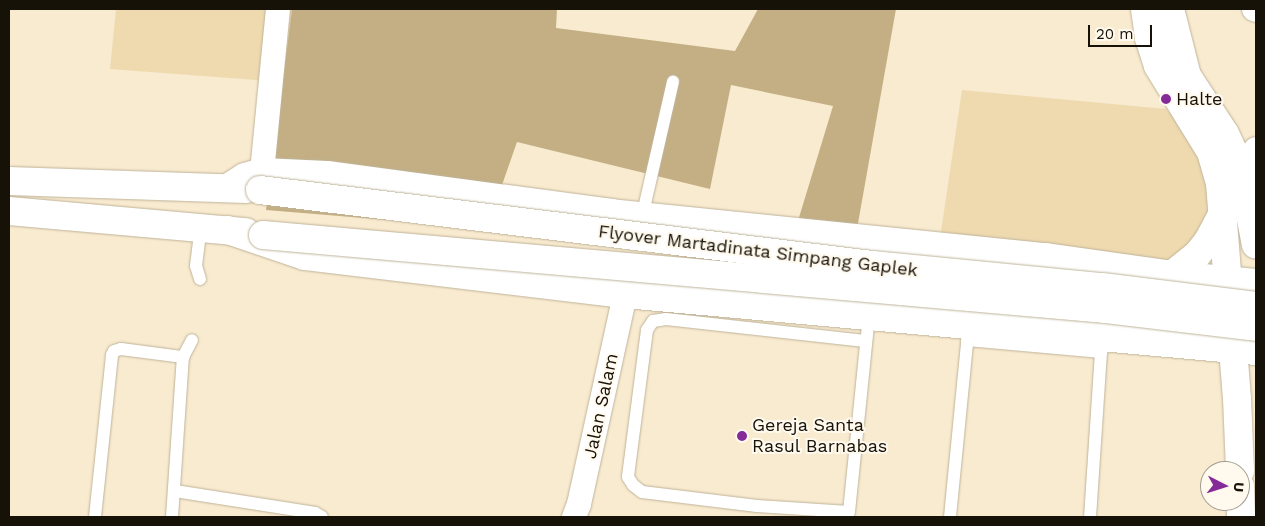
<!DOCTYPE html>
<html>
<head>
<meta charset="utf-8">
<style>
	body { margin:0 }
	#map { position:relative; width:1265px; height:526px; overflow:hidden; background:#f9ebd0; font-family:"Work Sans",sans-serif }
	div>[style] { position:absolute }
	[style*='--x'] { left:calc(var(--x)*1px); top:calc(var(--y)*1px); width:calc(var(--w)*1px); rotate:calc(var(--a)*1deg) }
	.green>* { inset:0; background:#efdab0 }
	.forest>* { inset:0; background:#c4af84 }
	.roads { filter:drop-shadow(0 0 1px #bfb399) drop-shadow(0 0 1px #bfb399) }
	.lane>* { height:12px; margin:-6px; padding:0 6px; transform-origin:6px; border-radius:6px; background:#fff }
	.street>* { height:24px; margin:-12px; padding:0 12px; transform-origin:12px; border-radius:12px; background:#fff }
	.secondary>* { height:28px; margin:-14px; padding:0 14px; transform-origin:14px; border-radius:14px; background:#fff }
	.highway>* { height:28px; margin:-14px; padding:0 14px; transform-origin:14px; border-radius:14px; background:#fff }
	.bridges { filter:drop-shadow(0 0 1px #bfb399) drop-shadow(0 0 1px #bfb399) }
	.highway-bridge>* { height:28px; margin:-14px; padding:0 14px; transform-origin:14px; border-radius:14px; background:#fff }
	.dots>* { width:14px; height:14px; translate:-50% -50%; box-sizing:border-box; border:2px solid #fff9ee; border-radius:50% }
	span { translate:-50% -50%; white-space:nowrap; text-align:center; line-height:1.15; -webkit-text-stroke:4px #fff9ee; paint-order:stroke }
	.poi-label { font-size:18px; color:#161208 }
	.left { translate:0 -50%; text-align:left }
	.street-label { font-size:18px; color:#161208 }
	.frame { position:absolute; inset:0; border:10px solid #161208; pointer-events:none }
	.north { position:absolute; left:1200px; top:461px; width:50px; height:50px; box-sizing:border-box; background:#fff9ee; border:1px solid #a29d92; border-radius:50%; rotate:95deg; font-size:14px; font-weight:700; line-height:20px; text-align:center; color:#161208 }
	.north::after { content:''; display:block; margin:auto; width:18px; height:22px; background:#842b98; clip-path:polygon(50% 0,100% 100%,50% 72%,0 100%) }
	.scale { position:absolute; left:1088px; top:25px; width:64px; height:22px; box-sizing:border-box; border:2px solid #161208; border-top:0; padding-left:6px; font-size:15px; line-height:18px; white-space:nowrap; color:#161208; -webkit-text-stroke:4px #fff9ee; paint-order:stroke }
</style>
</head>
<body>
<div id="map">
	<div class="green">
		<div style="clip-path:polygon(116px 9px,292px 9px,282px 82px,110px 69px)"></div>
		<div style="clip-path:polygon(962px 90px,1166px 109px,1188px 132px,1206px 164px,1208px 217px,1200px 233px,1169px 264px,940px 238px)"></div>
	</div>
	<div class="forest">
		<div style="clip-path:polygon(292px 9px,557px 9px,556px 28px,735px 51px,758px 9px,896px 9px,857px 229px,797px 224px,833px 106px,731px 85px,710px 189px,517px 142px,487px 228px,266px 210px)"></div>
	</div>
	<div class="roads">
		<div class="lane">
			<div style="--x:642;--y:217;--w:139;--a:-77.1"></div>
			<div style="--x:200;--y:279;--w:14;--a:-107"></div>
			<div style="--x:196;--y:266;--w:39;--a:-83"></div>
			<div style="--x:967;--y:340;--w:135;--a:5.1"></div>
			<div style="--x:1101;--y:352;--w:165;--a:93.8"></div>
			<div style="--x:865;--y:341;--w:200;--a:-173.7"></div>
			<div style="--x:666;--y:319;--w:13;--a:171"></div>
			<div style="--x:653;--y:321;--w:11;--a:124"></div>
			<div style="--x:647;--y:330;--w:148;--a:97.4"></div>
			<div style="--x:628;--y:477;--w:9;--a:58"></div>
			<div style="--x:633;--y:485;--w:11;--a:38"></div>
			<div style="--x:642;--y:492;--w:116;--a:6.9"></div>
			<div style="--x:757;--y:506;--w:92;--a:3.7"></div>
			<div style="--x:849;--y:512;--w:198;--a:-84.2"></div>
			<div style="--x:175;--y:491;--w:142;--a:8.9"></div>
			<div style="--x:315;--y:513;--w:8;--a:30"></div>
			<div style="--x:95;--y:517;--w:163;--a:-84"></div>
			<div style="--x:112;--y:355;--w:4;--a:-63"></div>
			<div style="--x:114;--y:351;--w:7;--a:-16"></div>
			<div style="--x:121;--y:349;--w:63;--a:7.4"></div>
			<div style="--x:172;--y:517;--w:160;--a:-86.1"></div>
			<div style="--x:183;--y:357;--w:19;--a:-62"></div>
			<div style="--x:950;--y:517;--w:185;--a:-84.4"></div>
		</div>
		<div class="street">
			<div style="--x:1254;--y:9;--w:2;--a:27"></div>
			<div style="--x:1241;--y:168;--w:24;--a:-52"></div>
			<div style="--x:262;--y:172;--w:164;--a:-84.4"></div>
			<div style="--x:574;--y:517;--w:14;--a:-69"></div>
			<div style="--x:579;--y:504;--w:215;--a:-77.6"></div>
		</div>
		<div class="secondary">
			<div style="--x:1145;--y:9;--w:29;--a:82"></div>
			<div style="--x:1149;--y:38;--w:29;--a:72"></div>
			<div style="--x:1158;--y:66;--w:101;--a:58.4"></div>
			<div style="--x:1211;--y:152;--w:32;--a:74"></div>
			<div style="--x:1220;--y:183;--w:216;--a:85.5"></div>
			<div style="--x:1237;--y:398;--w:73;--a:87.6"></div>
			<div style="--x:1170;--y:9;--w:69;--a:75.8"></div>
			<div style="--x:1187;--y:76;--w:69;--a:56.8"></div>
			<div style="--x:1225;--y:134;--w:38;--a:65"></div>
			<div style="--x:1241;--y:168;--w:78;--a:79"></div>
			<div style="--x:1172;--y:275;--w:32;--a:-39"></div>
			<div style="--x:1197;--y:255;--w:18;--a:-52"></div>
			<div style="--x:1208;--y:241;--w:34;--a:-62"></div>
			<div style="--x:1240;--y:486;--w:31;--a:88"></div>
		</div>
		<div class="highway">
			<div style="--x:9;--y:181;--w:238;--a:1.9"></div>
			<div style="--x:229;--y:187;--w:19;--a:-32"></div>
			<div style="--x:245;--y:177;--w:18;--a:-16"></div>
			<div style="--x:262;--y:172;--w:65;--a:2.6"></div>
			<div style="--x:327;--y:175;--w:287;--a:7.6"></div>
			<div style="--x:611;--y:213;--w:437;--a:5.8"></div>
			<div style="--x:1046;--y:257;--w:127;--a:8.1"></div>
			<div style="--x:1172;--y:275;--w:84;--a:5.4"></div>
			<div style="--x:9;--y:211;--w:238;--a:5.1"></div>
			<div style="--x:228;--y:230;--w:81;--a:18.7"></div>
			<div style="--x:305;--y:256;--w:322;--a:6.8"></div>
			<div style="--x:625;--y:294;--w:634;--a:5.16"></div>
		</div>
	</div>
	<div class="bridges">
		<div class="highway-bridge">
			<div style="--x:260;--y:190;--w:617;--a:6.99"></div>
			<div style="--x:872;--y:265;--w:231;--a:5.5"></div>
			<div style="--x:1102;--y:287;--w:155;--a:7"></div>
			<div style="--x:263;--y:235;--w:846;--a:5.02"></div>
			<div style="--x:1106;--y:309;--w:151;--a:6.8"></div>
		</div>
	</div>
	<div class="dots">
		<div style="left:1166px;top:99px;background:#842b98"></div>
		<div style="left:742px;top:436px;background:#842b98"></div>
	</div>
	<div class="poi-label">
		<span class="left" style="left:1176px;top:99px">Halte</span>
		<span class="left" style="left:752px;top:436px">Gereja Santa<br>Rasul Barnabas</span>
	</div>
	<div class="street-label">
		<span style="left:758px;top:251px;rotate:7deg">Flyover Martadinata Simpang Gaplek</span>
		<span style="left:601px;top:406px;rotate:-78deg">Jalan Salam</span>
	</div>
	<div class="frame"></div>
	<div class="north">U</div>
	<div class="scale">20 m</div>
</div>
</body>
</html>
